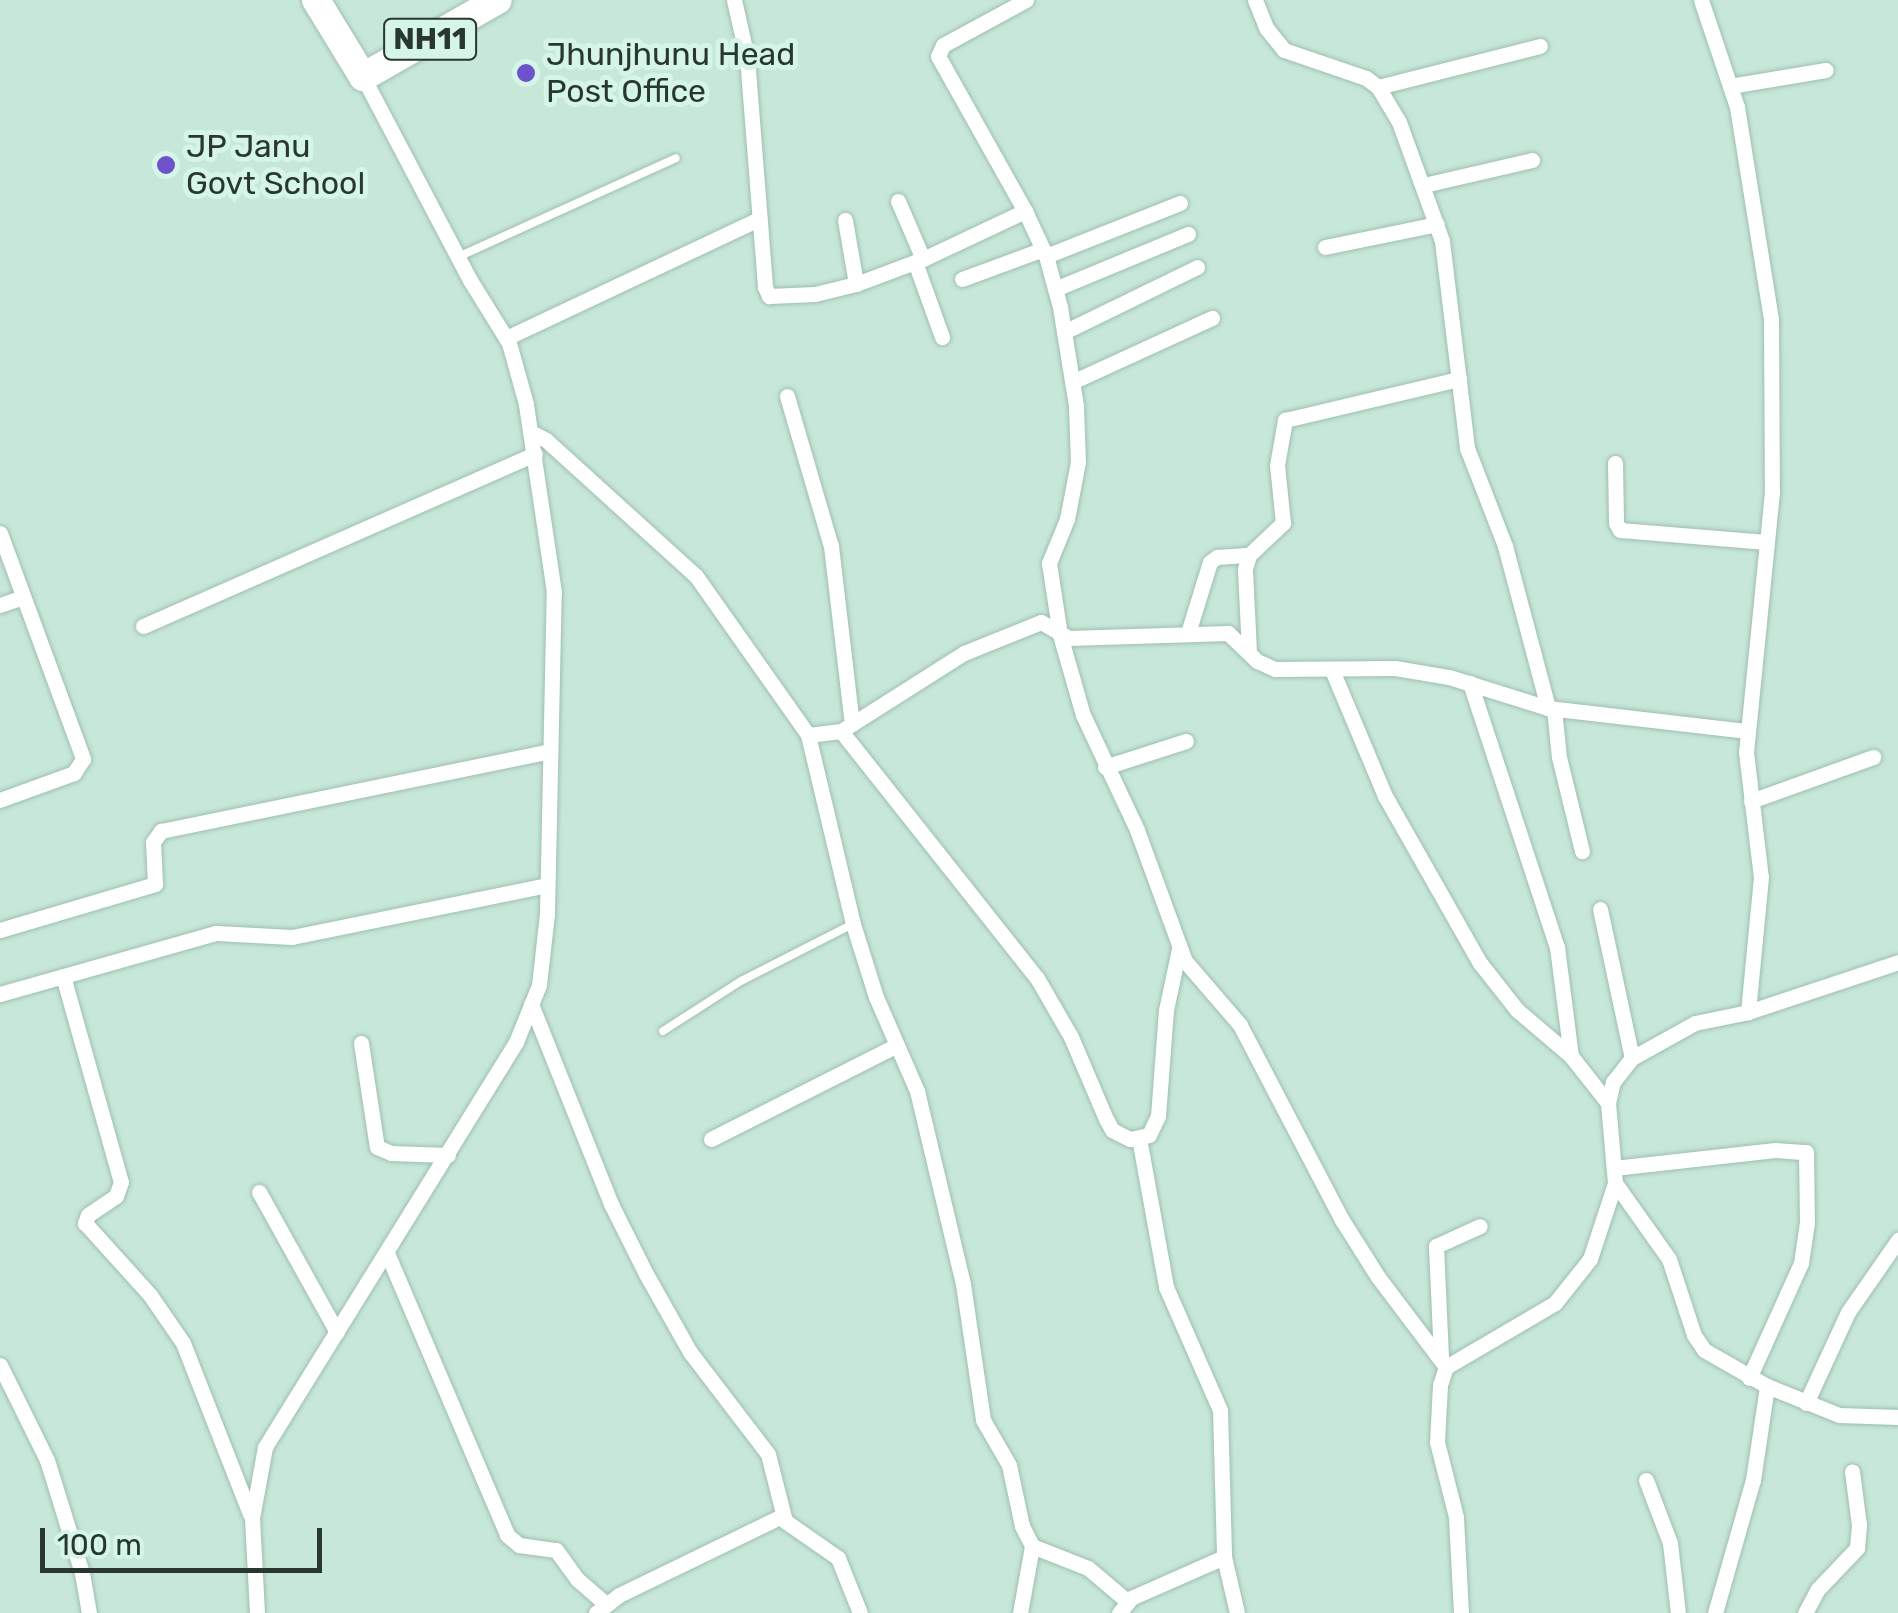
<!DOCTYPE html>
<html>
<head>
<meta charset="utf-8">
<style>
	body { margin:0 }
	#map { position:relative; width:1898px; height:1613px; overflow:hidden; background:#c7e8d9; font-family:Rubik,sans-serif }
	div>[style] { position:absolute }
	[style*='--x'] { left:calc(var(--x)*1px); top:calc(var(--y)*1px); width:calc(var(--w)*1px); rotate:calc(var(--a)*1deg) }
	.roads { filter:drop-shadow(0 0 2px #9fbfb1) drop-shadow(0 0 2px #9fbfb1) }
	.lane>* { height:8px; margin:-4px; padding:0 4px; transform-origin:4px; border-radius:4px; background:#fff }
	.street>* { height:15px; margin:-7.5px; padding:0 7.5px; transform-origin:7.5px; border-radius:7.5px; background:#fff }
	.highway>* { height:28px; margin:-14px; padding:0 14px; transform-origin:14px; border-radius:14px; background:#fff }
	.dots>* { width:28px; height:28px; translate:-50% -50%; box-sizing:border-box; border:5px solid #d4f5e7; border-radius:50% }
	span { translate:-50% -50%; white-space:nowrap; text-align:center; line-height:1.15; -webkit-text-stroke:10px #d4f5e7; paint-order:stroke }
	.shield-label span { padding:2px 8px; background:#d4f5e7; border:2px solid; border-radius:8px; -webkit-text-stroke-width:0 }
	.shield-label { font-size:30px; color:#2a3731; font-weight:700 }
	.poi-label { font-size:32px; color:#2a3731 }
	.left { translate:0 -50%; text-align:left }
	.scale { position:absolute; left:40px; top:1528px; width:282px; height:45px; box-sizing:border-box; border:5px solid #2a3731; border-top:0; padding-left:12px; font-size:30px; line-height:35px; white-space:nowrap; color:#2a3731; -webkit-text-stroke:8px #d4f5e7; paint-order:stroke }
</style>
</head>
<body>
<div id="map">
	<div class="roads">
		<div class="lane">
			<div style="--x:458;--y:257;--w:239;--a:-24.4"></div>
			<div style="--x:663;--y:1031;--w:93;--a:-32.7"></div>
			<div style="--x:741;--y:981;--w:126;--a:-27"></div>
		</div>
		<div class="street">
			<div style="--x:734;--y:0;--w:58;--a:77.2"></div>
			<div style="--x:747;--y:57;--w:231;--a:85.5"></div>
			<div style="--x:765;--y:287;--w:10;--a:66"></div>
			<div style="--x:769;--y:296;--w:46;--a:-2.5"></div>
			<div style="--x:815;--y:294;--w:42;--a:-13.7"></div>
			<div style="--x:856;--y:284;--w:72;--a:-20.5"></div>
			<div style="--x:923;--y:259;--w:113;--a:-25.2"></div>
			<div style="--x:1026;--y:0;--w:94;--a:151.5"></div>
			<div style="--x:943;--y:45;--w:12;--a:114"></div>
			<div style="--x:938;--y:56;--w:178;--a:60.7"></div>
			<div style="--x:1025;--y:211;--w:50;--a:65"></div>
			<div style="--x:1046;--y:256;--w:53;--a:74.6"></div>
			<div style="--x:1060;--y:307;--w:100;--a:80.8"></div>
			<div style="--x:1076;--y:406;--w:56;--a:88"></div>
			<div style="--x:1078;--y:462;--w:58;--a:100.9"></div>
			<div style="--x:1067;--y:519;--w:48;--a:112.2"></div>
			<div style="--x:1049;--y:563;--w:73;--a:81.3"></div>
			<div style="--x:1060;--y:635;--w:83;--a:74"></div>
			<div style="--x:1083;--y:715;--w:127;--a:64.8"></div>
			<div style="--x:1137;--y:830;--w:140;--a:69.9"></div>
			<div style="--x:1185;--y:961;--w:84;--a:49.3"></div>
			<div style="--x:1240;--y:1025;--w:220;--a:62.4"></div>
			<div style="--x:1342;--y:1220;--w:67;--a:57.7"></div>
			<div style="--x:1378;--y:1277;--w:113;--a:52.9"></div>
			<div style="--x:1255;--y:0;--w:31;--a:68"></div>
			<div style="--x:1267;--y:29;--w:27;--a:51"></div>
			<div style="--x:1284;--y:50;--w:87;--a:18.9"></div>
			<div style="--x:1366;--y:78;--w:15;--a:37"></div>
			<div style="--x:1378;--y:87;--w:41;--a:59"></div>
			<div style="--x:1399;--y:122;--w:127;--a:70.1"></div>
			<div style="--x:1442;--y:241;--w:209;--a:83.1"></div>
			<div style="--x:1467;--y:448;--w:105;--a:68.8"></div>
			<div style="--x:1505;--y:546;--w:168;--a:75.1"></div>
			<div style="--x:1701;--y:0;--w:113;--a:71.4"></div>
			<div style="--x:1737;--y:107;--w:215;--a:80.9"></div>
			<div style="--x:1771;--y:319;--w:173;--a:89.7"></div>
			<div style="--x:1772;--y:492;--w:261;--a:95.7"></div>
			<div style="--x:1746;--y:752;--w:126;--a:83.2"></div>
			<div style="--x:1761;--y:877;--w:136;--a:95.5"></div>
			<div style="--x:1730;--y:86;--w:97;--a:-9.5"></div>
			<div style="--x:1378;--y:87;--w:167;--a:-14.2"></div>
			<div style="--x:1424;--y:185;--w:111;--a:-13"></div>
			<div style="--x:898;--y:201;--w:63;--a:66.7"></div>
			<div style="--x:845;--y:220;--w:65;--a:80.2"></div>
			<div style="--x:1325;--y:247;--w:114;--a:-11.6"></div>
			<div style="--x:1046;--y:256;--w:144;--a:-21.6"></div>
			<div style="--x:915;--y:262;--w:80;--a:70.2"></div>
			<div style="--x:962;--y:279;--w:86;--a:-20.3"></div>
			<div style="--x:1055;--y:289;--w:144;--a:-22.5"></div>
			<div style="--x:1064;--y:332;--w:148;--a:-26"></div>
			<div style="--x:506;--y:338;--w:280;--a:-25.2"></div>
			<div style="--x:1072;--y:382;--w:154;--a:-24.6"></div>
			<div style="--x:787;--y:396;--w:156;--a:73.7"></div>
			<div style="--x:831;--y:546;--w:179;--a:83.3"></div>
			<div style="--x:531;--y:432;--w:17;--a:28"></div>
			<div style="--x:546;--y:440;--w:202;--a:42.2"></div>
			<div style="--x:696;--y:576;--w:194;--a:54.8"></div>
			<div style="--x:808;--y:735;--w:33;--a:-7"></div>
			<div style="--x:841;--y:731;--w:146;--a:-32.4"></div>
			<div style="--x:964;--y:653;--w:83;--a:-21.9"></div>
			<div style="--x:1041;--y:622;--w:32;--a:30"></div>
			<div style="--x:1069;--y:638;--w:159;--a:-1.8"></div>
			<div style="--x:1228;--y:633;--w:40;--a:44"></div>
			<div style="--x:1257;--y:661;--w:20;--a:24"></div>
			<div style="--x:1275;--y:669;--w:120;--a:-0.5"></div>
			<div style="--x:1395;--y:668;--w:55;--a:9.5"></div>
			<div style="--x:1449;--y:677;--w:104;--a:17.4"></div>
			<div style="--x:1548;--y:708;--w:201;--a:6.6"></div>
			<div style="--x:1615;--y:463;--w:60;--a:89"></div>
			<div style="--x:1616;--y:523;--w:8;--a:60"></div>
			<div style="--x:1620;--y:530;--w:147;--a:4.7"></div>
			<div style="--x:0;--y:533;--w:241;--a:69.8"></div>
			<div style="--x:83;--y:759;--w:17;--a:123"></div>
			<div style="--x:74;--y:773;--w:79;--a:160"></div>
			<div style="--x:0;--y:605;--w:24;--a:-19"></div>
			<div style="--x:143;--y:626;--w:428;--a:-23.7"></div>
			<div style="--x:1188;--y:633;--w:74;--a:-72.8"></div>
			<div style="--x:1210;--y:562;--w:9;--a:-36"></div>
			<div style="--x:1217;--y:557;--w:32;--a:-4"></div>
			<div style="--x:1249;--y:652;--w:83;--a:-92.8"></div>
			<div style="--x:1245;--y:569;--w:15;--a:-74"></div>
			<div style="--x:1249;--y:555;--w:47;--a:-43.3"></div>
			<div style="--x:1283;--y:523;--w:58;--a:-95.9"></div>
			<div style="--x:1277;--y:465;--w:46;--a:-79.9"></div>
			<div style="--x:1285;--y:420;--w:179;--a:-13.3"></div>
			<div style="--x:1332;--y:670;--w:137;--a:67.2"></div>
			<div style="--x:1385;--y:796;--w:192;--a:60.4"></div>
			<div style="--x:1480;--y:963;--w:60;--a:51.8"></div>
			<div style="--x:1517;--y:1010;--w:71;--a:40.4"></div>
			<div style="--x:1571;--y:1056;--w:60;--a:51.8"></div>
			<div style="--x:1470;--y:683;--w:278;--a:71.8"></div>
			<div style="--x:1557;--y:947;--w:110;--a:82.7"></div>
			<div style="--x:1554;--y:709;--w:48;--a:84.1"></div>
			<div style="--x:1559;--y:757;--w:97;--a:76.3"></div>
			<div style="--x:841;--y:731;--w:315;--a:51.6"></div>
			<div style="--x:1037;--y:978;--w:68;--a:60"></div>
			<div style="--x:1071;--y:1037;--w:89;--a:66.9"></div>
			<div style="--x:1106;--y:1119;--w:13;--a:61"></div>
			<div style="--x:1112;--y:1130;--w:20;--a:27"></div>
			<div style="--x:1130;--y:1139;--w:19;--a:-12"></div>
			<div style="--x:1149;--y:1135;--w:21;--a:-65"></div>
			<div style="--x:1158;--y:1116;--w:106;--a:-85.7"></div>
			<div style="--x:1166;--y:1010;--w:62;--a:-78"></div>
			<div style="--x:808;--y:735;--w:194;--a:76.6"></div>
			<div style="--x:853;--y:924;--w:77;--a:72.5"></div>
			<div style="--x:876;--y:997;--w:103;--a:66.4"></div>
			<div style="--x:917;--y:1091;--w:198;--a:76.6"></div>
			<div style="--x:963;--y:1284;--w:137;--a:81.6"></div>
			<div style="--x:983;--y:1420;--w:52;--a:60"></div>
			<div style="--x:1009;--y:1465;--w:62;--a:78"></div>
			<div style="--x:1022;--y:1526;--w:22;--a:63"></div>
			<div style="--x:1032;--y:1546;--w:60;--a:21.4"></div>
			<div style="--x:1088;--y:1568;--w:51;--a:40.2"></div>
			<div style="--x:1105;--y:767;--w:85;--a:-17.8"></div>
			<div style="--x:1751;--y:801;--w:130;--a:-19.8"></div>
			<div style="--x:1600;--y:909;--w:152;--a:77.9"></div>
			<div style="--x:0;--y:930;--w:162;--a:-16.5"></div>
			<div style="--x:155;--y:884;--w:42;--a:-92.7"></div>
			<div style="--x:153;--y:842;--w:14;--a:-54"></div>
			<div style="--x:161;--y:831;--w:397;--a:-11.6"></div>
			<div style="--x:63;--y:976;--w:214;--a:74.3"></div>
			<div style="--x:121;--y:1182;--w:15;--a:110"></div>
			<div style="--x:116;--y:1196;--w:34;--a:146"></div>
			<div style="--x:88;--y:1215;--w:9;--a:111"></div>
			<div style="--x:85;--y:1223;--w:97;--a:47.9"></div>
			<div style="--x:150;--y:1295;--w:58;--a:55.5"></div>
			<div style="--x:183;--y:1343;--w:184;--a:68.6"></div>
			<div style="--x:0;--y:994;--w:224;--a:-15.8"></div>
			<div style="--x:216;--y:933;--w:76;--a:3"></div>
			<div style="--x:292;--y:937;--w:260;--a:-11.5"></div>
			<div style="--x:531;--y:1004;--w:215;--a:68.2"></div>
			<div style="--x:611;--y:1204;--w:78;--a:63.4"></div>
			<div style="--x:646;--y:1274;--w:90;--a:60.6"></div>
			<div style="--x:690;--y:1352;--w:128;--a:52.6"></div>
			<div style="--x:768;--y:1454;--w:69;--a:75.8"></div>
			<div style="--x:785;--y:1521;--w:65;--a:34.9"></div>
			<div style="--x:838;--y:1558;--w:59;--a:68.2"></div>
			<div style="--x:361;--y:1043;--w:105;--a:81.3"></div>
			<div style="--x:377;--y:1147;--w:15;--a:23"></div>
			<div style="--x:391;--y:1153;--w:57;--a:2"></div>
			<div style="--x:1139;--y:1138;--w:151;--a:79.7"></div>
			<div style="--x:1166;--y:1287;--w:134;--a:66.3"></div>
			<div style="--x:1220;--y:1410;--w:147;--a:88.4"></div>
			<div style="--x:1224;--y:1557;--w:57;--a:76.9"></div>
			<div style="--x:711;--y:1139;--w:208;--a:-26.8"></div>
			<div style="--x:1614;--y:1168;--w:162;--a:-6.4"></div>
			<div style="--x:1775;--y:1150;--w:31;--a:4"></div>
			<div style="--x:1806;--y:1152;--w:70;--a:89.2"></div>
			<div style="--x:1807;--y:1222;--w:41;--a:98.3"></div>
			<div style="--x:1801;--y:1263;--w:126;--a:114.3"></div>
			<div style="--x:1615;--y:1183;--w:93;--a:54.6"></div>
			<div style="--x:1669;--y:1259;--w:80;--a:71.8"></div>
			<div style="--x:1694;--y:1335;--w:18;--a:56"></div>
			<div style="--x:1704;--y:1350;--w:73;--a:29.7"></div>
			<div style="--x:1767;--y:1386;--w:78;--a:21.9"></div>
			<div style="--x:1839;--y:1415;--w:59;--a:1.9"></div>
			<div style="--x:259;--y:1192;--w:160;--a:60.9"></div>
			<div style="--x:387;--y:1253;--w:306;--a:66.9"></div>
			<div style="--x:507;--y:1535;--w:16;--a:40"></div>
			<div style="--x:519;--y:1545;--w:37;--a:8"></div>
			<div style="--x:556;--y:1550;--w:36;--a:54"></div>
			<div style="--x:577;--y:1579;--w:37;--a:41"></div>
			<div style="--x:1441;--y:1357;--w:111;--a:-92.6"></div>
			<div style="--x:1436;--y:1246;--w:48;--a:-24.4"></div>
			<div style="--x:0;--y:1365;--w:106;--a:63.7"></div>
			<div style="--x:47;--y:1460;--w:118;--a:72.8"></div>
			<div style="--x:82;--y:1573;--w:41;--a:80.1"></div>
			<div style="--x:1806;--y:1403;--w:100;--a:-65.2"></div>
			<div style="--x:1848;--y:1312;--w:88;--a:-55.2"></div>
			<div style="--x:1646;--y:1480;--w:67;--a:69.1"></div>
			<div style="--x:1670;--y:1543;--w:70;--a:83.5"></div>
			<div style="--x:257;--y:1613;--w:95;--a:-93"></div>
			<div style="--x:252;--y:1518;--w:72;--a:-79.6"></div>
			<div style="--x:265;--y:1447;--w:476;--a:-58.2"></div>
			<div style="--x:516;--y:1042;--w:61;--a:-68"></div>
			<div style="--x:539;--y:985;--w:71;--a:-83.6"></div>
			<div style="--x:547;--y:914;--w:322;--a:-88.8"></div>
			<div style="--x:554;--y:592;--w:190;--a:-98.5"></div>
			<div style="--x:526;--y:404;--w:63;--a:-105.6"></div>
			<div style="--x:509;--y:343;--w:74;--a:-121.8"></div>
			<div style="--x:470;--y:280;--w:229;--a:-117.8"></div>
			<div style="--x:596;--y:1613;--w:29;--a:-38"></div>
			<div style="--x:619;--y:1595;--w:181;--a:-25.9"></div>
			<div style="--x:1020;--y:1613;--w:68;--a:-79.8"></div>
			<div style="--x:1119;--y:1613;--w:19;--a:-51"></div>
			<div style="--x:1131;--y:1598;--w:102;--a:-23.8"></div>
			<div style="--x:1461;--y:1613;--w:96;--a:-93"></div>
			<div style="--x:1456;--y:1517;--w:77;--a:-104.2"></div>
			<div style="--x:1437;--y:1442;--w:57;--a:-87"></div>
			<div style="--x:1440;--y:1385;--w:19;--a:-72"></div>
			<div style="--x:1446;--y:1367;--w:126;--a:-30.4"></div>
			<div style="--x:1555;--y:1303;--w:56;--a:-51.5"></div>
			<div style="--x:1590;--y:1259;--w:80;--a:-71.8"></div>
			<div style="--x:1615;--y:1183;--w:80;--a:-95"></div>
			<div style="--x:1608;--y:1103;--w:22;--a:-77"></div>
			<div style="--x:1613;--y:1082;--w:31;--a:-52"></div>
			<div style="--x:1632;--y:1058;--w:72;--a:-29.1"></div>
			<div style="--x:1695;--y:1023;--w:54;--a:-11.7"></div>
			<div style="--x:1748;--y:1012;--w:158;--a:-18.4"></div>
			<div style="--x:1715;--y:1613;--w:138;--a:-74.1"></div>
			<div style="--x:1753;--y:1480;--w:95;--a:-81.5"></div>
			<div style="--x:1805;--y:1613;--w:27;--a:-62"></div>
			<div style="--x:1818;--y:1589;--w:57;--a:-46.4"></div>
			<div style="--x:1857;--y:1548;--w:23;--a:-85"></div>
			<div style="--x:1859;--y:1525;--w:54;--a:-97.4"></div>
		</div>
		<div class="highway">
			<div style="--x:316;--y:0;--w:90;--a:58.6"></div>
			<div style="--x:363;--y:77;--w:155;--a:-29.7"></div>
		</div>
	</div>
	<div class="dots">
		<div style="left:526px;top:73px;background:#6d52cb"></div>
		<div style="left:166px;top:165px;background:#6d52cb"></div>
	</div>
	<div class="shield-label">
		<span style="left:430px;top:39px">NH11</span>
	</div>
	<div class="poi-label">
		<span class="left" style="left:546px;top:73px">Jhunjhunu Head<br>Post Office</span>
		<span class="left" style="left:186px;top:165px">JP Janu<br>Govt School</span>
	</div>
	<div class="scale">100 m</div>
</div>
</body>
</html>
